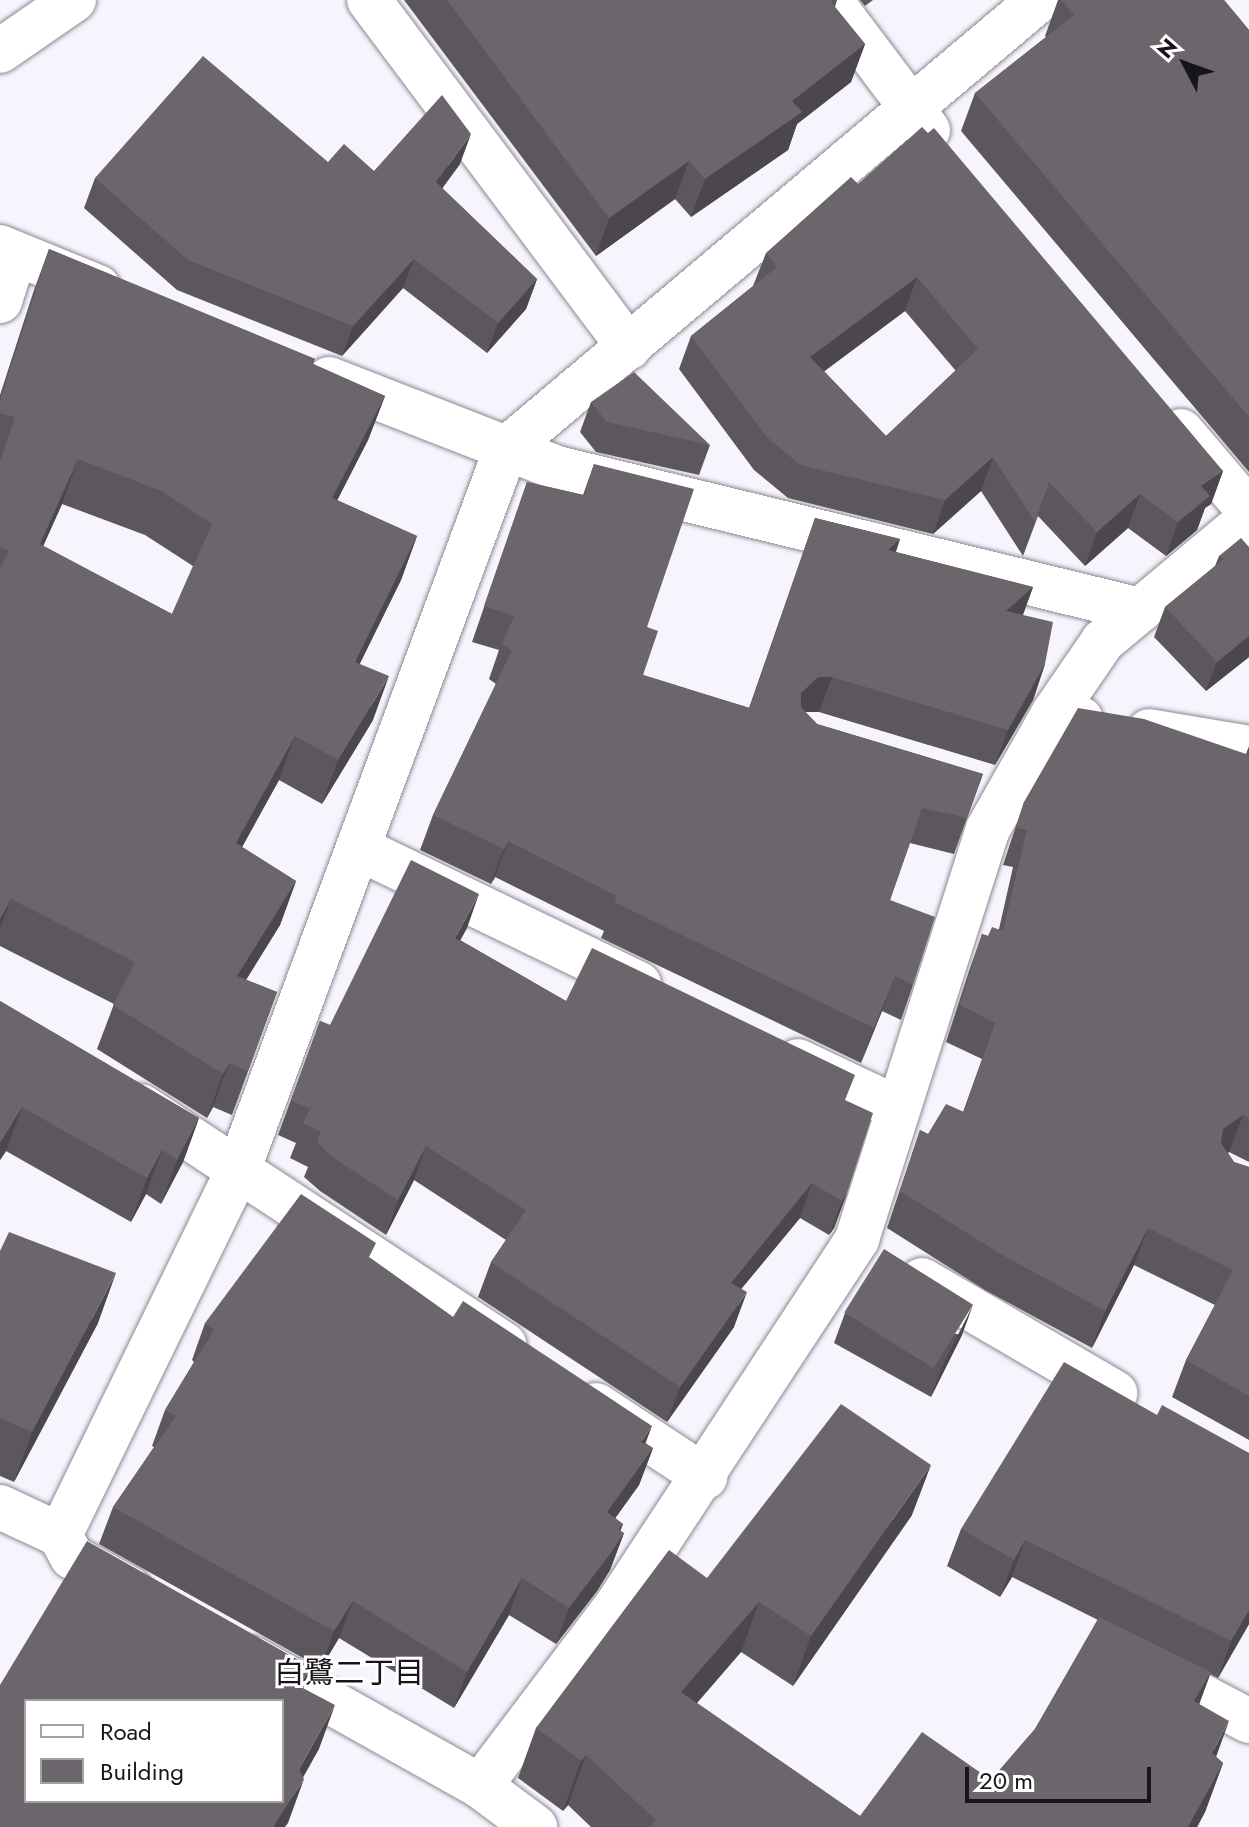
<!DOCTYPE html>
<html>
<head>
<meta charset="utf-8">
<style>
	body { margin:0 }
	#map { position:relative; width:1249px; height:1827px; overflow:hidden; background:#f6f5fe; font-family:Jost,"Noto Sans JP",sans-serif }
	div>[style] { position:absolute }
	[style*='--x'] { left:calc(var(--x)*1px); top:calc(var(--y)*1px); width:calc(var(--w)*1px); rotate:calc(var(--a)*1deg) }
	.roads { filter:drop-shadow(0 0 2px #8a8992) drop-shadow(0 0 2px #8a8992) }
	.minor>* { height:44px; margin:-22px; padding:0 22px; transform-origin:22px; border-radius:22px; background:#fff }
	.wall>* { inset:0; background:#5d575d }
	.shaded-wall>* { inset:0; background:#4c474c }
	.building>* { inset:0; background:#6c656c; transform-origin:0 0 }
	span { translate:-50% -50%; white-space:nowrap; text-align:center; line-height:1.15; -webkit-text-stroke:6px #fff; paint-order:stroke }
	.neighbourhood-label { font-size:30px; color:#161519 }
	.legend { position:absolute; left:24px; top:1699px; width:260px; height:104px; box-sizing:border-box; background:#fff; border:2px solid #a2a1a3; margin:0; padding:10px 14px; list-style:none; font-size:24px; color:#161519 }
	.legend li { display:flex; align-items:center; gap:16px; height:40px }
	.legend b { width:40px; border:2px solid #a2a1a3 }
	.north { position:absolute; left:1145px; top:24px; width:80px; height:80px; -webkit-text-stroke:6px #fff; paint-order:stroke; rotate:311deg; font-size:22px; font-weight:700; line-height:32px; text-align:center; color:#161519 }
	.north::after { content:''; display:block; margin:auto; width:28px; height:36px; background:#161519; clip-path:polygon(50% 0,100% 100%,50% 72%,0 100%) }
	.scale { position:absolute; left:965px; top:1767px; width:186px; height:36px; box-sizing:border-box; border:4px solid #161519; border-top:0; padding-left:10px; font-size:24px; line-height:28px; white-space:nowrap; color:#161519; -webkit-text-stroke:6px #fff; paint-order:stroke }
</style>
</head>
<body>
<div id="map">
	<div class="roads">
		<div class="minor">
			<div style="--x:369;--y:0;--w:434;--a:53.2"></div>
			<div style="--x:830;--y:0;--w:163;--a:53"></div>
			<div style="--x:0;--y:51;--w:90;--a:-34.6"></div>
			<div style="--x:0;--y:247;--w:106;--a:22.2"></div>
			<div style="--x:0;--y:301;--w:49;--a:-72.3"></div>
			<div style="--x:329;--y:379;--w:245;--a:21.3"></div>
			<div style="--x:557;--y:468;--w:600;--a:13.69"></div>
			<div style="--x:1181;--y:431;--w:105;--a:49.6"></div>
			<div style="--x:1081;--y:719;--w:28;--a:-170"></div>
			<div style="--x:1053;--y:714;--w:88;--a:-55.6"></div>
			<div style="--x:1103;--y:641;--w:190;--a:-39.9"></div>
			<div style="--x:1149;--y:731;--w:101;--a:9.6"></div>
			<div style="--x:360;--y:849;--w:310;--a:25.8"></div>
			<div style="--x:798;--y:1061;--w:110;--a:25.4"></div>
			<div style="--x:141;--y:1106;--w:435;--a:33.3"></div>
			<div style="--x:922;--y:1280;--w:224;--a:30.3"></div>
			<div style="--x:596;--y:1405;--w:131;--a:33.4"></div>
			<div style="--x:0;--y:1507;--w:66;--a:25"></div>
			<div style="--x:130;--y:1589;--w:66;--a:-151.1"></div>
			<div style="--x:72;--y:1557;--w:25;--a:-119"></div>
			<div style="--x:60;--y:1535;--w:408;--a:-64"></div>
			<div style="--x:239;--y:1168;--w:767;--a:-69.63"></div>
			<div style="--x:506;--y:449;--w:697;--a:-40.11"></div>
			<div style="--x:252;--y:1658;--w:261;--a:29.3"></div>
			<div style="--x:480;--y:1786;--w:69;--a:36.7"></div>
			<div style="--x:1150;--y:1669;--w:112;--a:27.7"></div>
			<div style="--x:480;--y:1786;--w:227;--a:-52.9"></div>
			<div style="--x:617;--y:1605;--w:438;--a:-56.7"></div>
			<div style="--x:857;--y:1239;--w:430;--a:-72.3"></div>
			<div style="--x:988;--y:829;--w:132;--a:-60.5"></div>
		</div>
	</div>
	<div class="wall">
		<div style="clip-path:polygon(404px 0,837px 0,835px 7px,865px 44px,851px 82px,797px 124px,788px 150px,691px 217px,675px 199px,596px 256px)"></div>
		<div style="clip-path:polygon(860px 0,873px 0,865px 6px)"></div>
		<div style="clip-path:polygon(1058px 0,1224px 0,1249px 30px,1249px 472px,961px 131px,975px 93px,1046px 37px,1045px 36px)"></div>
		<div style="clip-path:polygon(328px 162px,374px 171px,460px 164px,442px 188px,537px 279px,526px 309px,487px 353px,403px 288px,342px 356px,177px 290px,84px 208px,95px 178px)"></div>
		<div style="clip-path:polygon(evenodd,858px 184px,1223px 471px,1211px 504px,1205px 508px,1197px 530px,1166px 556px,1128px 528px,1085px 566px,1038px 516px,1023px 556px,981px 491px,933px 534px,788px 498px,754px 470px,679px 369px,691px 336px,753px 286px,766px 253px,858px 184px,905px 311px,956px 371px,886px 436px,824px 371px,905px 311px)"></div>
		<div style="clip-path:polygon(evenodd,49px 249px,315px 359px,313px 364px,385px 396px,368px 440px,337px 500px,417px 536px,401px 580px,360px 663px,373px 720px,322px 804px,279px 780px,242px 847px,296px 881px,280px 925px,246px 980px,277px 992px,232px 1115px,213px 1107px,207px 1118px,97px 1049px,114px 1004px,0 946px,0 395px,33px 293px,49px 249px,62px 504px,145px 535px,193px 566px,172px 614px,43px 546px,62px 504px)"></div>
		<div style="clip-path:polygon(591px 402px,710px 445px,699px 475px,596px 452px,580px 432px)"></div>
		<div style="clip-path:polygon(594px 464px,647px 627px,643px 675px,749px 708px,815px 518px,900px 539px,896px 552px,1033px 587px,1023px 615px,1045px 664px,1033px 700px,995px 765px,819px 712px,805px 712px,817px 724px,983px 774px,954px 854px,910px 843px,890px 900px,913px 985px,901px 1020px,882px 1011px,861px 1063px,601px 938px,604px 931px,495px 877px,491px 884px,420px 850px,433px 815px,496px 684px,489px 679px,499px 650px,472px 642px,527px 482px,583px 495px)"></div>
		<div style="clip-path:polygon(1249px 547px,1249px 657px,1206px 691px,1154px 637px,1165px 607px,1215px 566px,1219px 556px)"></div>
		<div style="clip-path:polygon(1249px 746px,1249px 1162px,1229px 1152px,1228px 1153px,1234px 1162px,1249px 1167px,1249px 1440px,1172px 1397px,1186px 1360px,1215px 1305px,1134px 1265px,1092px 1348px,985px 1290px,887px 1228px,920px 1130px,928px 1134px,963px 1112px,982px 1059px,946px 1042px,969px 971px,982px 934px,988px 936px,999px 929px,1013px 867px,1003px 865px,1024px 802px,1246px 754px)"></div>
		<div style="clip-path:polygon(467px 928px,460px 940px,566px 1001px,846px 1101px,847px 1193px,834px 1228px,829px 1235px,800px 1218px,741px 1289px,734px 1327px,667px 1422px,478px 1297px,491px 1262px,506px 1240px,414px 1180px,386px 1235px,320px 1191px,304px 1177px,308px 1167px,290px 1158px,296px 1143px,278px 1135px,320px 1021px,330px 1025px)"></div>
		<div style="clip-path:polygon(0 1001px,199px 1118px,183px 1162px,161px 1204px,146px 1194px,131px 1222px,6px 1151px,0 1160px)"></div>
		<div style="clip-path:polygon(0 1251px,98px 1323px,14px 1482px,0 1476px)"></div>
		<div style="clip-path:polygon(370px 1258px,453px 1317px,653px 1448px,639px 1485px,615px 1518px,623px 1524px,620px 1531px,624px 1533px,610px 1570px,597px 1591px,556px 1644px,509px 1615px,454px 1708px,339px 1638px,321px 1668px,99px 1544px,113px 1507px,154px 1447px,152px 1446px,165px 1410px,194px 1362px,192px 1360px,205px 1323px)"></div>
		<div style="clip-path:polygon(845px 1313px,962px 1335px,931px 1397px,834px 1343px)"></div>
		<div style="clip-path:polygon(1157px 1415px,1249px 1453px,1249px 1624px,1218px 1678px,1210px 1674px,1199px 1704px,1216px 1757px,1223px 1763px,1205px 1812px,1197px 1827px,591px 1827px,568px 1805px,563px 1811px,518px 1778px,536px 1728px,707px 1578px,912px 1515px,793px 1686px,741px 1652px,697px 1703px,860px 1816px,991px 1780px,1035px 1729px,1098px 1620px,1012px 1577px,1000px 1597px,947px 1566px,961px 1529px)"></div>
	</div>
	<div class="shaded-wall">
		<div style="clip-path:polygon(865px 44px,851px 82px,797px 124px,788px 150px,691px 217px,705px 179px,792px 101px)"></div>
		<div style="clip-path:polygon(471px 134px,460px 164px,425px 212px,436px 182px)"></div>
		<div style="clip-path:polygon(689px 161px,675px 199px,596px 256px,609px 218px)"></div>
		<div style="clip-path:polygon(414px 259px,403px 288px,342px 356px,353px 326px)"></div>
		<div style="clip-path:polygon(917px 277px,905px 311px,798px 391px,810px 357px)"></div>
		<div style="clip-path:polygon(537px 279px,526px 309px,487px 353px,498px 323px)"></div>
		<div style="clip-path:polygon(385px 396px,368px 440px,316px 542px,332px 498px)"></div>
		<div style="clip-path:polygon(993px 457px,981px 491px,933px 534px,945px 500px)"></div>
		<div style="clip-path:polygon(78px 459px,62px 504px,24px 589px,40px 544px)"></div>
		<div style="clip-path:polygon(1223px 471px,1211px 504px,1205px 508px,1197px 530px,1166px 556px,1178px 522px,1201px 486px)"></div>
		<div style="clip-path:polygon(1140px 494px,1128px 528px,1085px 566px,1097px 532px)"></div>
		<div style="clip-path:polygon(417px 536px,401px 580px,339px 706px,355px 662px)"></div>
		<div style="clip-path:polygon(900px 539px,887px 574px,888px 550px)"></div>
		<div style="clip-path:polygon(1033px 587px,1020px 622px,1006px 611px)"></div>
		<div style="clip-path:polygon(1249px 636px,1249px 657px,1206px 691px,1217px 662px)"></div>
		<div style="clip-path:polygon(1045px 664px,1033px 700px,995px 765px,1008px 730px)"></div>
		<div style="clip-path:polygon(389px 676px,373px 720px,322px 804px,338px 760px)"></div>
		<div style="clip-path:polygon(818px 677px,832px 677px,819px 712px,806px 712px,788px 728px,801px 693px)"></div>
		<div style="clip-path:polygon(295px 736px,279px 780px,220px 887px,236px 843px)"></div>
		<div style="clip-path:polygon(508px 841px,495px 877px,491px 884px,504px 849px)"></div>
		<div style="clip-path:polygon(296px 881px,280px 925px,221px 1020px,237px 976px)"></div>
		<div style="clip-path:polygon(479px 894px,467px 928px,443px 972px,455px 938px)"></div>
		<div style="clip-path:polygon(11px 899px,0 928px,0 919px)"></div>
		<div style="clip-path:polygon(895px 976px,882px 1011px,861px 1063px,874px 1028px)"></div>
		<div style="clip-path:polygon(229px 1063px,213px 1107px,207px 1118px,223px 1074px)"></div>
		<div style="clip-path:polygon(22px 1107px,6px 1151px,0 1160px,0 1143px)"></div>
		<div style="clip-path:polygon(1243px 1115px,1229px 1152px,1210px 1166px,1223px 1129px)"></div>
		<div style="clip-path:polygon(199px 1118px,183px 1162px,161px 1204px,177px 1160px)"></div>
		<div style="clip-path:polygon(426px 1146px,414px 1180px,386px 1235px,398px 1200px)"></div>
		<div style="clip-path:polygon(162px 1150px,146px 1194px,131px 1222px,147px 1178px)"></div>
		<div style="clip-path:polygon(812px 1183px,800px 1218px,718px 1317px,731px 1283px)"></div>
		<div style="clip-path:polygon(847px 1193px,834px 1228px,829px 1235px,842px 1201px)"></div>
		<div style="clip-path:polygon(1148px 1228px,1134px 1265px,1092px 1348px,1105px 1311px)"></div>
		<div style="clip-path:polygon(116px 1273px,98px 1323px,14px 1482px,32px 1432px)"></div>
		<div style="clip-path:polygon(747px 1292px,734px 1327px,667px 1422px,680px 1387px)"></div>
		<div style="clip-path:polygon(973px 1305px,962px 1335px,931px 1397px,942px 1367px)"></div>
		<div style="clip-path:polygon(652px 1426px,638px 1463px,641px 1442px)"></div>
		<div style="clip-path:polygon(653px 1448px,639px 1485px,594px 1548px,607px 1512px)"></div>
		<div style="clip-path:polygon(931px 1465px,912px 1515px,793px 1686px,811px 1636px)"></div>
		<div style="clip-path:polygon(623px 1524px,614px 1548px,624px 1533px,610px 1570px,597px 1591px,556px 1644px,569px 1608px)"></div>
		<div style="clip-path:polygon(1025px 1540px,1012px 1577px,1000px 1597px,1014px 1560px)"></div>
		<div style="clip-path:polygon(522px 1578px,509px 1615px,454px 1708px,467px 1672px)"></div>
		<div style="clip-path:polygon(353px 1601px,339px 1638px,321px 1668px,334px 1631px)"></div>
		<div style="clip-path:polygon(759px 1602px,741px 1652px,663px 1742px,681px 1692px)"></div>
		<div style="clip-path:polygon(1249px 1610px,1249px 1624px,1218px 1678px,1231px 1641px)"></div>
		<div style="clip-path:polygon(311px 1667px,295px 1711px,299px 1686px)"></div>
		<div style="clip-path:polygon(1211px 1672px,1193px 1721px,1194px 1701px)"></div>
		<div style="clip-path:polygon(335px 1705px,319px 1749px,291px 1799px,304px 1779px,288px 1823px,285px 1827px,273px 1827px,299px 1769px)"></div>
		<div style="clip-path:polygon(1229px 1721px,1211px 1771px,1212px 1753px)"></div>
		<div style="clip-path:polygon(586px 1755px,568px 1805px,563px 1811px,581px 1761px)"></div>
		<div style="clip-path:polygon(1223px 1763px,1205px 1812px,1197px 1827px,1187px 1827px)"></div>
	</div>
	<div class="building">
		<div style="clip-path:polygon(447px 0,833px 0,831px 2px,865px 44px,792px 101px,802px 112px,705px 179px,689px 161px,609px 218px)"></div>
		<div style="clip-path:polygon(1061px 0,1224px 0,1249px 30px,1249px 417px,975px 93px,1074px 15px)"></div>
		<div style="clip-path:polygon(203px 56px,328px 162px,344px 144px,374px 171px,442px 95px,471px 134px,436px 182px,537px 279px,498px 323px,414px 259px,353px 326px,188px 260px,95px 178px)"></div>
		<div style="clip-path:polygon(evenodd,922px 127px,928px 133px,934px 128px,1223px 471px,1201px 486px,1210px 496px,1178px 522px,1140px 494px,1097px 532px,1049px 482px,1035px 522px,993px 457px,945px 500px,800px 465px,766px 436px,691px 336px,777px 267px,766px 253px,851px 177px,858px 184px,922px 127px,917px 277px,978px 349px,886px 436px,810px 357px,917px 277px)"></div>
		<div style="clip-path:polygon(evenodd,49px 249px,315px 359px,311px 363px,385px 396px,332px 498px,417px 536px,355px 662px,389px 676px,338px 760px,295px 736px,236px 843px,296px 881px,237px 976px,277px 992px,248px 1071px,229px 1063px,223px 1074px,113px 1005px,135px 962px,11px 899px,0 919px,0 568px,9px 551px,0 547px,0 462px,15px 417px,0 413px,0 401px,49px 249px,78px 459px,161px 491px,212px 524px,172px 614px,40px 544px,78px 459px)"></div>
		<div style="clip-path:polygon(634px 372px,710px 445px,607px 422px,591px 402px)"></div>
		<div style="clip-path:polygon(594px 464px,694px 489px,647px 627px,658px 631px,643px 675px,750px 708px,815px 518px,900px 539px,888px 550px,1033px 587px,1006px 611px,1053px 622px,1045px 664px,1008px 730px,832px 677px,818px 677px,801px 693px,801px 707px,817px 724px,983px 774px,967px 818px,922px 808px,890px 900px,935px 917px,913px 985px,895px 976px,874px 1028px,614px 902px,617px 896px,508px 841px,504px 849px,433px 815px,512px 650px,502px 644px,514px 616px,484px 606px,527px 482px,584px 495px)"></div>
		<div style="clip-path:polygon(1241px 538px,1249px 547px,1249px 636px,1217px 662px,1165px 607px,1224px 559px,1219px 556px)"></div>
		<div style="clip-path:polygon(1078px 708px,1144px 719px,1249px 755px,1249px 1118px,1243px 1115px,1223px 1129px,1221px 1143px,1234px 1162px,1249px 1167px,1249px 1396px,1186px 1360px,1233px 1270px,1148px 1228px,1105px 1311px,999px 1253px,900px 1191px,920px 1130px,928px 1134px,946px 1104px,964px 1112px,995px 1023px,960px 1005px,982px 934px,988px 936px,992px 927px,1003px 931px,1027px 830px,1016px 828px,1024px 802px)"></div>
		<div style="clip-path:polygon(411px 860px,479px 894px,455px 938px,566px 1001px,592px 948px,855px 1075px,845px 1100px,873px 1113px,847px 1193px,842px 1201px,812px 1183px,731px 1283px,747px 1292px,680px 1387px,491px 1262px,526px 1210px,426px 1146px,398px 1200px,332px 1157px,317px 1142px,321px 1132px,303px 1123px,310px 1109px,291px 1100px,320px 1021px,330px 1025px)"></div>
		<div style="clip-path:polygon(0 1001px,199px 1118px,177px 1160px,162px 1150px,147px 1178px,22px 1107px,0 1143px)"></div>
		<div style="clip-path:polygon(301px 1194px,376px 1243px,369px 1257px,453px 1317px,463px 1301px,652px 1426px,641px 1442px,653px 1448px,607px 1512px,623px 1524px,618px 1529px,624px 1533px,610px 1554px,569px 1608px,522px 1578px,467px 1672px,353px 1601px,334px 1631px,113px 1507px,176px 1416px,165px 1410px,214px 1330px,205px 1323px)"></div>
		<div style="clip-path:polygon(9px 1232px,116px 1273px,32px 1432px,0 1418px,0 1251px)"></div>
		<div style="left:884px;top:1249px;width:105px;height:75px;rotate:32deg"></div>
		<div style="clip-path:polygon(1064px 1362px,1157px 1415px,1162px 1405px,1249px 1453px,1249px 1610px,1231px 1641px,1025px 1540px,1014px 1560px,961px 1529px)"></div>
		<div style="clip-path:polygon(841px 1404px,931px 1465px,811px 1636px,759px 1602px,681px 1692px,860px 1816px,922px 1732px,991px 1780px,1035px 1729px,1099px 1617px,1211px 1672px,1194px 1701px,1229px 1721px,1212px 1753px,1223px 1763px,1188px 1827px,650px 1827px,656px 1820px,586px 1755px,581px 1761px,536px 1728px,669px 1550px,707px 1578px)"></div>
		<div style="clip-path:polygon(evenodd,87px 1541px,311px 1667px,299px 1686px,335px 1705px,299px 1769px,304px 1779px,273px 1827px,0 1827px,0 1685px,87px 1541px,26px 1701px,282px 1701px,282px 1801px,26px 1801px,26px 1701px)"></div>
	</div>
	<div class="neighbourhood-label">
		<span style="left:349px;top:1673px">白鷺二丁目</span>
	</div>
	<ul class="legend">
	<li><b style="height:10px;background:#fff"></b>Road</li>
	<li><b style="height:22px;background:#6c656c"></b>Building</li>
	</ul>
	<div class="north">N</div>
	<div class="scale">20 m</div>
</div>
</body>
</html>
